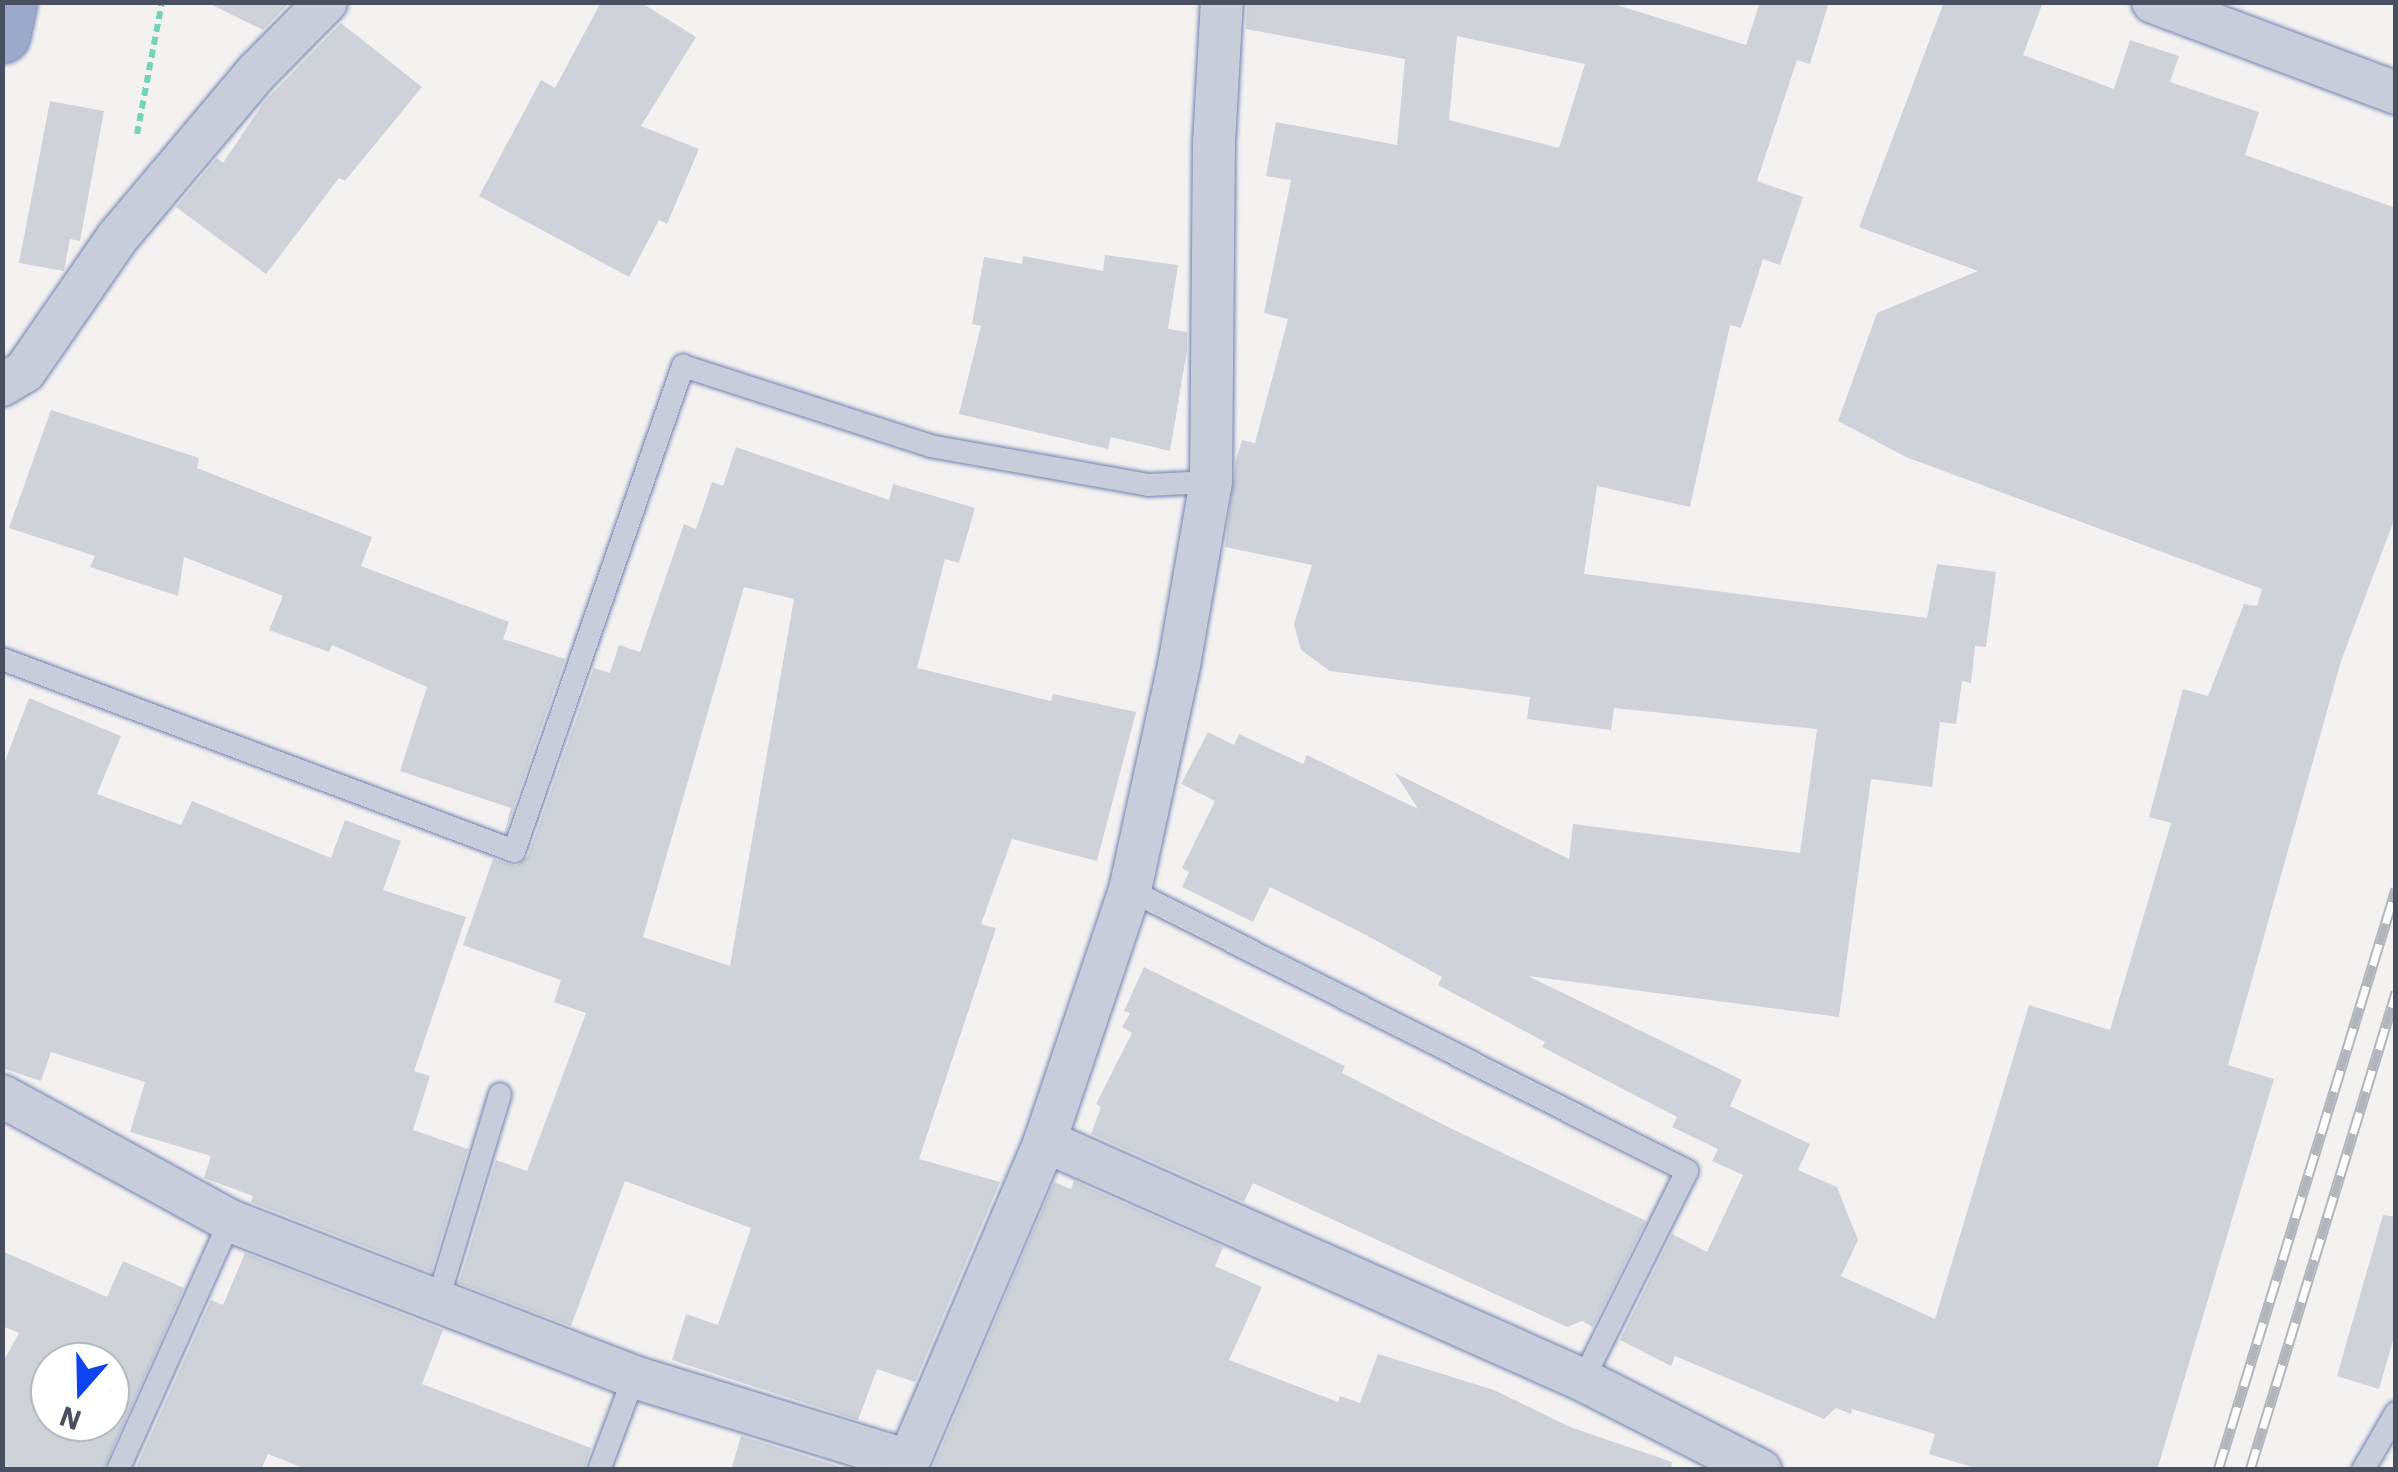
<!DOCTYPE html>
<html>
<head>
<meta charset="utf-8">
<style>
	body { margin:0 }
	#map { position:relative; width:2398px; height:1472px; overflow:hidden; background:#f4f2f1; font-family:"IBM Plex Sans",sans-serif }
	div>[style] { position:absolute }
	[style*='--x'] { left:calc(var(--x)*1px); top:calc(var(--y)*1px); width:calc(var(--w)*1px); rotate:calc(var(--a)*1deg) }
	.building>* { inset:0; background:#d0d2d9 }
	.path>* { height:6px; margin-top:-3px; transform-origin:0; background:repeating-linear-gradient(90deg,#73d4b7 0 8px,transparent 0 13px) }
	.roads { filter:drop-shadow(0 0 2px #7182af) drop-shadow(0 0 2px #7182af) }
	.service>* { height:22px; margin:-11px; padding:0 11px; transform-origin:11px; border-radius:11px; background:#c7cdda }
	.minor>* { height:42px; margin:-21px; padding:0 21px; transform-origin:21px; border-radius:21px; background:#c7cdda }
	.trunk>* { height:55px; margin:-27.5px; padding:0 27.5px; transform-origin:27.5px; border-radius:27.5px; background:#9ba9ca }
	.rail>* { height:11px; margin-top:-5.5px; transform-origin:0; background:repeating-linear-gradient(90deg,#fff 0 22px,#b3b5bc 0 44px); box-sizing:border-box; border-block:2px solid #b3b5bc }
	span { translate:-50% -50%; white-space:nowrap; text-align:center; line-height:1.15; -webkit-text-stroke:9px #fff; paint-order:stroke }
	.frame { position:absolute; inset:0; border:5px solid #485060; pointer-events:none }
	.north { position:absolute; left:30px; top:1342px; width:100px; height:100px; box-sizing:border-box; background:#fff; border:2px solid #b6b9bf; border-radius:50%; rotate:200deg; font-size:28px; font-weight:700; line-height:40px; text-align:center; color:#485060 }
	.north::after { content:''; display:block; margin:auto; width:35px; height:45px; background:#0d43f2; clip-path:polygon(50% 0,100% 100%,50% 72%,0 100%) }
</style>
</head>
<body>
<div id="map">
	<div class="building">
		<div style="clip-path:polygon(206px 2px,290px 2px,263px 30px)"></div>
		<div style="clip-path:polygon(601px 2px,640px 2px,696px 37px,641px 126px,699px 149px,667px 224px,659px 220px,629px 277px,479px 196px,541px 80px,555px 88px)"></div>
		<div style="clip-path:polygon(evenodd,1247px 2px,1607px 2px,1746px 45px,1760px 2px,1829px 2px,1810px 64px,1797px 60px,1757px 181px,1803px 197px,1780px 265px,1763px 259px,1741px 328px,1730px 325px,1690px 507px,1597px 486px,1584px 574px,1927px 618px,1937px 564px,1996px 572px,1986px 647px,1975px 646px,1971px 683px,1962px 681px,1956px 724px,1940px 722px,1932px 787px,1871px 779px,1839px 1017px,1528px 976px,1742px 1080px,1730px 1106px,1810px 1144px,1798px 1170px,1837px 1187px,1858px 1240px,1841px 1276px,1935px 1319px,2029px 1005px,2110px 1030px,2171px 823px,2149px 817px,2183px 689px,2208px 696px,2244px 604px,2257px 606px,2262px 589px,1906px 457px,1838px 421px,1877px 313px,1978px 271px,1859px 227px,1944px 2px,2043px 2px,2023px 55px,2114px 89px,2130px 40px,2179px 56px,2170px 82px,2259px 112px,2245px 155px,2396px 208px,2396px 515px,2341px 661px,2228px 1065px,2274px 1079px,2157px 1470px,1982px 1470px,1929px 1454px,1935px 1434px,1852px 1409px,1851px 1414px,1836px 1408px,1824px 1419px,1675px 1356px,1671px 1366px,1620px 1340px,1672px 1234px,1707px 1252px,1743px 1175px,1712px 1161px,1718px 1149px,1672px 1127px,1677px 1117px,1542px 1047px,1545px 1042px,1438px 985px,1442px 977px,1368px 936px,1270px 887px,1253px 922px,1182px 887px,1189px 872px,1182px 868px,1215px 801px,1181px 784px,1208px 732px,1234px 745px,1239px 734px,1303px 764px,1307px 755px,1418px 809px,1395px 773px,1569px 859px,1573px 824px,1800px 853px,1817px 729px,1614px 708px,1611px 730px,1527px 719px,1530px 697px,1330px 671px,1301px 650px,1294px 624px,1312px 565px,1225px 547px,1236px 460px,1242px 440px,1255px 443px,1288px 319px,1264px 313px,1291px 180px,1266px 176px,1276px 122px,1397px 145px,1405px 59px,1246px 29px,1247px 2px,1457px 36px,1585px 64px,1559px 148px,1449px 120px,1457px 36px)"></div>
		<div style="clip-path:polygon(341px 23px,422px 87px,345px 181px,339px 178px,266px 274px,176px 207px,217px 158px,223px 163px,264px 102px)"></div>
		<div style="clip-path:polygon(50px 101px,104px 111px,80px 241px,70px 239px,64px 271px,19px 263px)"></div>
		<div style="clip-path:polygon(1105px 255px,1178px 265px,1168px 329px,1187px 332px,1187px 350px,1170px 451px,1111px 437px,1108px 449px,959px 414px,981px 326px,972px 324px,984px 257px,1022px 264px,1023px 256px,1103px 271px)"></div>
		<div style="clip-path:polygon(51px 410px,199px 458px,197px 468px,372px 537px,361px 566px,509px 622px,503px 639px,565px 659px,505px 832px,511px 808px,400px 771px,427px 687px,332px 645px,329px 652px,269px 630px,283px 596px,184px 557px,178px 596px,90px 567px,95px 556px,9px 528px)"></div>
		<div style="clip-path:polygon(evenodd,736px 447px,889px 500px,893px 484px,975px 508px,959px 563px,945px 559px,917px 668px,1051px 701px,1053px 694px,1136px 712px,1097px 861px,1012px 839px,981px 924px,996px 928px,919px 1159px,1000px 1182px,915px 1382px,877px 1369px,858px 1420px,672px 1360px,686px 1314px,718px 1325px,751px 1228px,625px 1181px,571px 1326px,459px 1283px,496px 1160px,527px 1171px,586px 1013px,554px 1002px,561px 980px,463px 945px,493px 859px,516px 866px,528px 856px,594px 668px,610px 673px,619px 645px,640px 652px,684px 524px,696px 529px,712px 482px,723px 486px,736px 447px,744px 587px,794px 599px,730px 966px,643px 937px,744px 587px)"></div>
		<div style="clip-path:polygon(29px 698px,121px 736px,97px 794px,181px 825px,192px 801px,331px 858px,345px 820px,401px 841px,383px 890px,466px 917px,414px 1071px,430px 1076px,413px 1130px,468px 1149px,431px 1272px,251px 1202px,253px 1196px,204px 1178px,211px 1156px,130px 1132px,145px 1082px,51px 1052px,41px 1081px,2px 1068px,2px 769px)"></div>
		<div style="clip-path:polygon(1144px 967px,1345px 1066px,1342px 1073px,1448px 1127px,1646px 1221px,1593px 1327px,1582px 1321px,1567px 1327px,1253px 1183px,1244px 1202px,1091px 1134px,1101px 1107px,1096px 1104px,1132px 1033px,1122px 1027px,1130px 1013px,1124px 1011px)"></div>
		<div style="clip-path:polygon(1074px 1181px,1223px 1247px,1215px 1266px,1262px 1287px,1229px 1360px,1338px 1402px,1340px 1396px,1360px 1403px,1378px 1354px,1494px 1390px,1570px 1427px,1672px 1462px,1671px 1470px,932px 1470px,1054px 1182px,1071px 1189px)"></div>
		<div style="clip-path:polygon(2383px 1215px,2396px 1217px,2396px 1330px,2379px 1389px,2337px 1376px)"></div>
		<div style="clip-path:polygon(evenodd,2px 1251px,107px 1297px,123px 1261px,184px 1288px,103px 1470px,2px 1470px,2px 1364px,19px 1333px,2px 1326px,2px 1251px,50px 1362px,110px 1362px,110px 1422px,50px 1422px,50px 1362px)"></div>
		<div style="clip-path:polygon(245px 1253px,443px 1330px,422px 1384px,591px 1448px,584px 1470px,308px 1470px,268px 1454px,261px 1470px,135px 1470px,211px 1300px,223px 1305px)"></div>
		<div style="clip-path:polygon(741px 1436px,841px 1467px,731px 1470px)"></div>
	</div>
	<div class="path">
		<div style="--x:137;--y:134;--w:134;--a:-79.3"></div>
	</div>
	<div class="roads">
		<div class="service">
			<div style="--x:2;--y:659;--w:547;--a:20.56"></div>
			<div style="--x:514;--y:851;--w:514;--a:-70.79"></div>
			<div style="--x:683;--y:366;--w:260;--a:17.9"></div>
			<div style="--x:930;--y:446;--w:221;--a:10.1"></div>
			<div style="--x:1148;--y:485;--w:63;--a:-2.7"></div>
			<div style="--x:1130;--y:890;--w:624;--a:26.77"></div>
			<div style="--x:1687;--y:1171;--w:233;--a:116.5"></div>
			<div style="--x:437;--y:1303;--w:218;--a:-73.2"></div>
			<div style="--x:118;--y:1470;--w:273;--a:-65.8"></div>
			<div style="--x:599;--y:1470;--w:99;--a:-69.4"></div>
			<div style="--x:2363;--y:1470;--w:66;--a:-59.9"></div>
		</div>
		<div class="minor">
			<div style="--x:2153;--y:2;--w:259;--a:20.5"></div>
			<div style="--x:2;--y:385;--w:27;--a:-31"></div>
			<div style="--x:25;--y:371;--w:162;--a:-55.3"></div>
			<div style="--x:117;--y:238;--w:216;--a:-49.9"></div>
			<div style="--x:256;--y:73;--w:100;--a:-45.4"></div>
			<div style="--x:2;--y:1096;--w:260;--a:28.7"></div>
			<div style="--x:230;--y:1221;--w:433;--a:21.1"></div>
			<div style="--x:634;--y:1377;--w:287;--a:17"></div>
			<div style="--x:1045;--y:1141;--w:589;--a:23.95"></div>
			<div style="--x:1583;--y:1380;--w:199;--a:27"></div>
			<div style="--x:905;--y:1470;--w:358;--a:-66.9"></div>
			<div style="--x:1045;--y:1141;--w:265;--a:-71.3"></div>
			<div style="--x:1130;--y:890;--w:230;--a:-77.7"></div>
			<div style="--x:1179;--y:665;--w:186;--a:-80.1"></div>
			<div style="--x:1211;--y:482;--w:339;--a:-89.5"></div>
			<div style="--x:1214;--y:143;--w:141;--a:-86.8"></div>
		</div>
		<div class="trunk">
			<div style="--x:2;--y:35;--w:34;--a:-78"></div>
		</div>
	</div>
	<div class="rail">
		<div style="--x:2218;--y:1470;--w:608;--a:-72.97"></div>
		<div style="--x:2250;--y:1470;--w:500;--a:-73"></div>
	</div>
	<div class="frame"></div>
	<div class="north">N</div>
</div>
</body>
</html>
